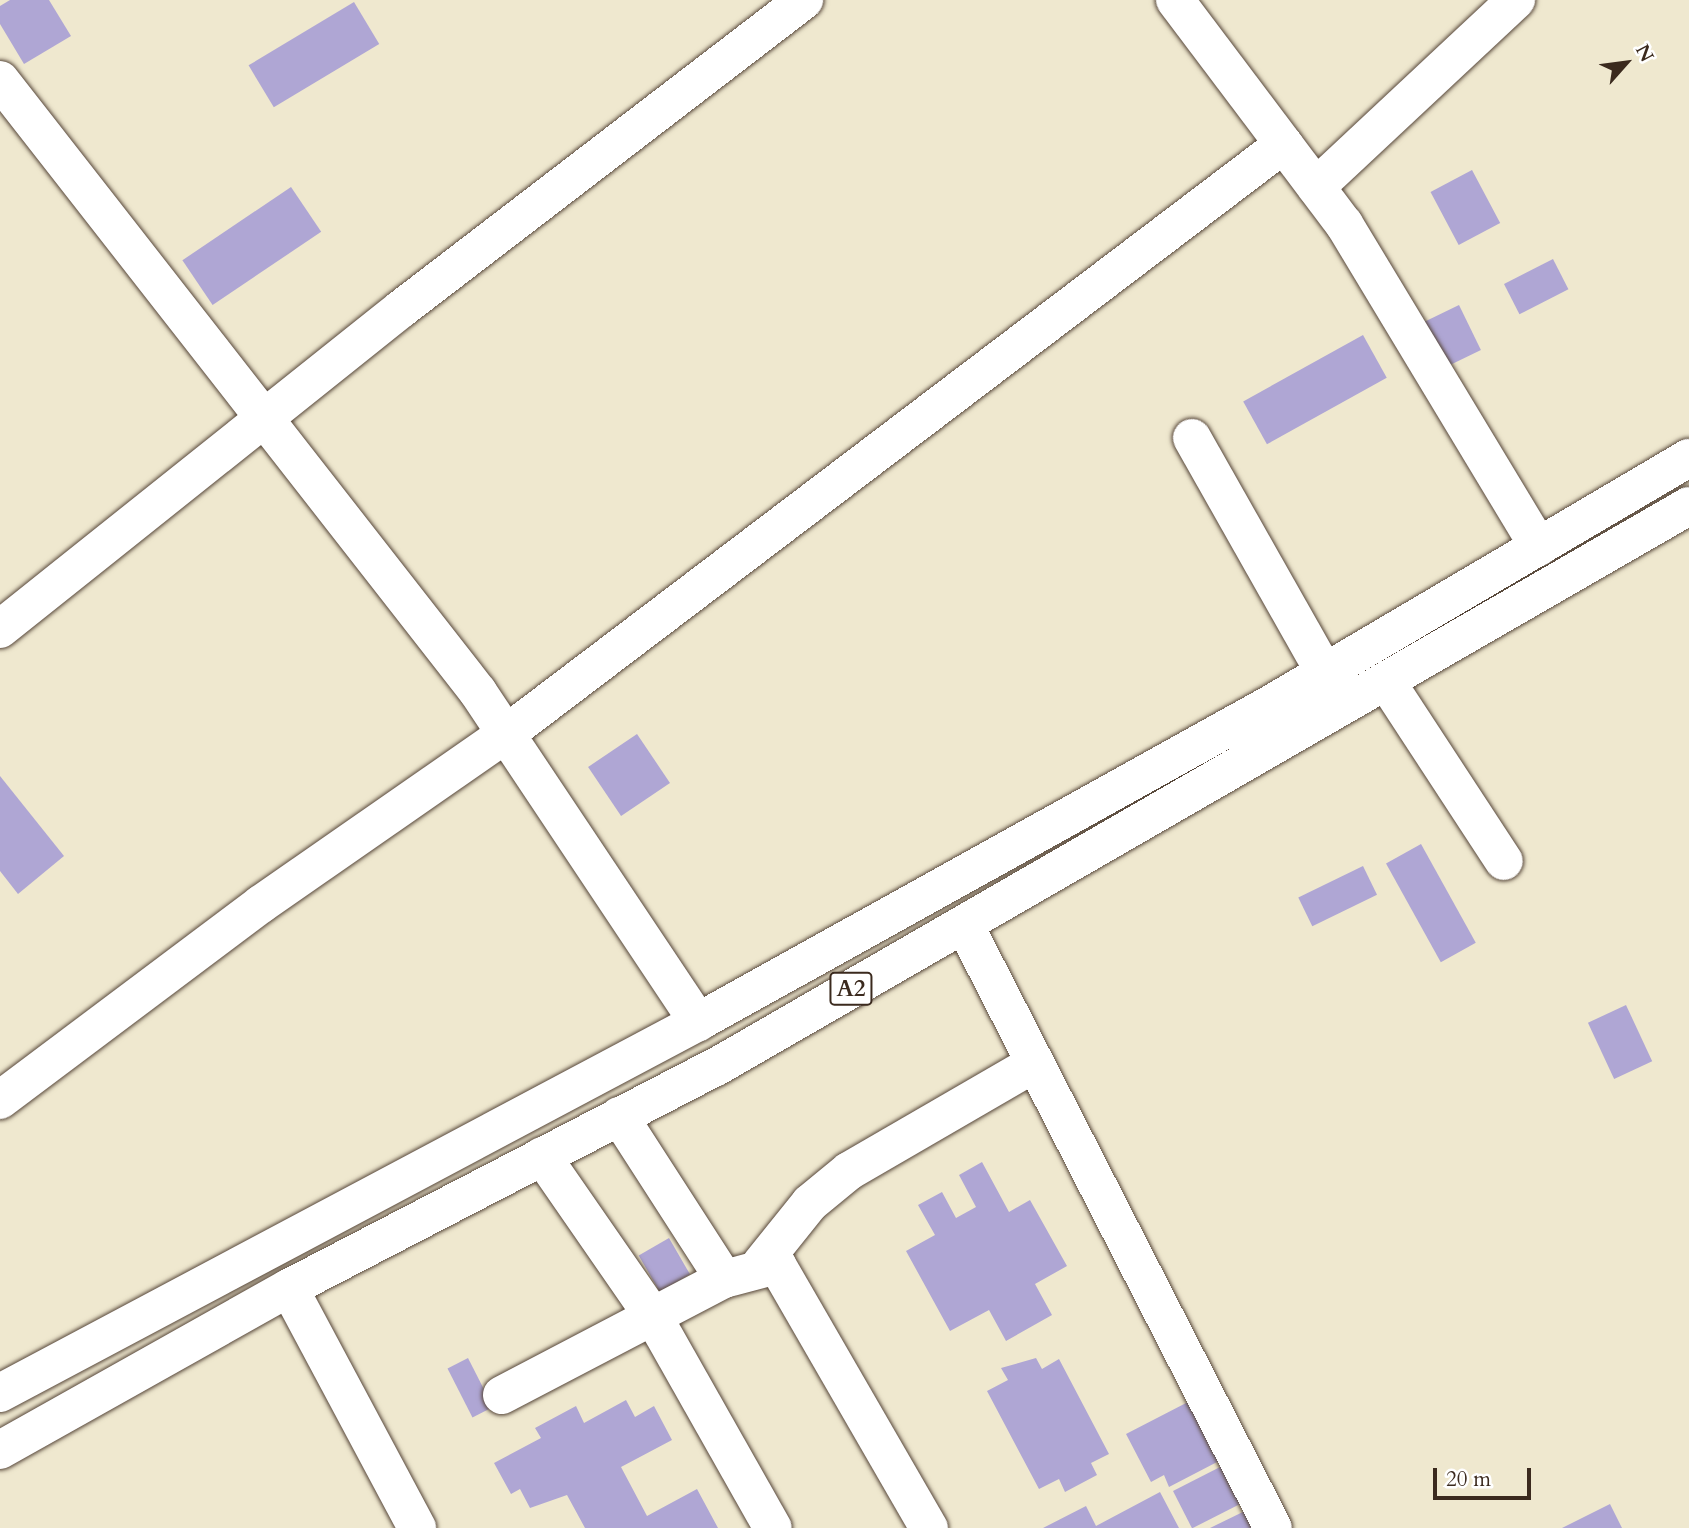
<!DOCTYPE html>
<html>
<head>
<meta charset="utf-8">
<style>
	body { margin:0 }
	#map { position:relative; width:1689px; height:1528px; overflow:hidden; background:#efe8cf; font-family:Cardo,serif }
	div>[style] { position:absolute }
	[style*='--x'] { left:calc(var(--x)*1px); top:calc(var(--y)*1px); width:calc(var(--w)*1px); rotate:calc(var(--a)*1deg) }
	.building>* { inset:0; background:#afa6d4; transform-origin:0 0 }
	.roads { filter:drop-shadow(0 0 2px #564639) drop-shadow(0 0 2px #564639) }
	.minor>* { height:38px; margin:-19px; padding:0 19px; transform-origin:19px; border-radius:19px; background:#fff }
	.highway>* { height:38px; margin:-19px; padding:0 19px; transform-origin:19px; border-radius:19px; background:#fff }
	span { translate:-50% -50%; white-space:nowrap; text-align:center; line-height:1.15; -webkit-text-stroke:7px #fff; paint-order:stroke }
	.shield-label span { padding:2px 5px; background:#fff; border:2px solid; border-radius:5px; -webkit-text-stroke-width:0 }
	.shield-label { font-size:23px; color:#3b2a1e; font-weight:700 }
	.north { position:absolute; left:1591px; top:28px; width:70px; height:70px; -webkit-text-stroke:5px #fff; paint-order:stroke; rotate:62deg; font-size:19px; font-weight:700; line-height:28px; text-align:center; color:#3b2a1e }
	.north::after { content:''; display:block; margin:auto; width:24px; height:32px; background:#3b2a1e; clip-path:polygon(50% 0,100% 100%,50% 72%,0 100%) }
	.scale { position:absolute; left:1433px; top:1468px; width:98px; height:32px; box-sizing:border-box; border:4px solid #3b2a1e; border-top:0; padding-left:9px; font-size:21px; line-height:24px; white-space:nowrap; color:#3b2a1e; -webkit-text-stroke:5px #fff; paint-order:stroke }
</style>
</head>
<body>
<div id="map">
	<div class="building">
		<div style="clip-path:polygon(10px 0,49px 0,71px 36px,24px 64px,0 24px,0 6px)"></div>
		<div style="left:354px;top:2px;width:49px;height:123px;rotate:59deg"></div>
		<div style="left:1472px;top:170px;width:60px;height:47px;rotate:62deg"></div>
		<div style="left:291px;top:187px;width:54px;height:131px;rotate:56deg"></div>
		<div style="left:1553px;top:259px;width:34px;height:55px;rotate:63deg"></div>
		<div style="left:1459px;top:305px;width:50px;height:39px;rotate:64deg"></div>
		<div style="left:1363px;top:335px;width:49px;height:137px;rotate:61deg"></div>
		<div style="left:637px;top:734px;width:59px;height:59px;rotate:56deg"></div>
		<div style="clip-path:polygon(0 776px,64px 856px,18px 894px,0 871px)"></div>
		<div style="left:1421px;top:844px;width:113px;height:40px;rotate:61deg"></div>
		<div style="left:1363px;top:866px;width:32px;height:72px;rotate:64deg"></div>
		<div style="left:1626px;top:1005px;width:62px;height:42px;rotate:65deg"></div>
		<div style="clip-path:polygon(982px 1162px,1009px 1212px,1030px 1200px,1067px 1266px,1035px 1284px,1052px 1315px,1006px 1341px,989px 1310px,950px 1331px,906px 1251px,935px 1235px,918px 1205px,942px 1192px,956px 1218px,976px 1207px,959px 1175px)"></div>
		<div style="left:669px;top:1238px;width:42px;height:35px;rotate:60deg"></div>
		<div style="left:468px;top:1358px;width:55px;height:23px;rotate:63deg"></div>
		<div style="clip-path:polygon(1036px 1358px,1042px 1369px,1059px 1359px,1109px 1454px,1091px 1463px,1097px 1475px,1065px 1492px,1059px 1479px,1039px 1489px,987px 1391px,1008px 1380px,1001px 1368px)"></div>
		<div style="clip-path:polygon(626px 1400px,635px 1417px,654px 1406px,672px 1440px,621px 1467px,647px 1516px,697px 1489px,718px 1528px,585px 1528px,567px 1495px,530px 1508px,520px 1489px,511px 1494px,494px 1463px,541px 1438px,535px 1428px,576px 1406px,584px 1423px)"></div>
		<div style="clip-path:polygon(1188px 1402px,1219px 1461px,1169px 1487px,1164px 1475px,1151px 1482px,1126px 1434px)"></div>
		<div style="left:1222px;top:1466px;width:42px;height:55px;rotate:63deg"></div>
		<div style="clip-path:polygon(1160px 1492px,1179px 1528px,1043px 1528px,1086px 1506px,1096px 1526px)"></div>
		<div style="clip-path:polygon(1610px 1504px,1622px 1528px,1562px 1528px)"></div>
		<div style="clip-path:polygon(1251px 1508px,1261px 1528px,1210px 1528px)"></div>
	</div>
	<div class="roads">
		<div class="minor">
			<div style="--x:1175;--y:0;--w:281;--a:53"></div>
			<div style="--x:1344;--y:224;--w:377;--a:58.9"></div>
			<div style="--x:0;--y:80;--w:777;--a:52.01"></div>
			<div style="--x:478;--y:692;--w:397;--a:56.3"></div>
			<div style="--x:1316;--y:187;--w:274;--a:-43.1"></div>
			<div style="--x:1192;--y:438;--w:270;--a:60.5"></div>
			<div style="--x:0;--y:629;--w:513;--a:-38.59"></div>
			<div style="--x:401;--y:309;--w:508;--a:-37.48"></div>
			<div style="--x:1386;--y:681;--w:215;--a:56.8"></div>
			<div style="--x:964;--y:924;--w:678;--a:62.91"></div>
			<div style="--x:0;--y:1100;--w:326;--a:-36.9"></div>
			<div style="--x:261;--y:904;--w:298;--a:-34.8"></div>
			<div style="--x:506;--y:734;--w:976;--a:-37.18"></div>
			<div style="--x:619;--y:1116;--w:194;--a:57.2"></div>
			<div style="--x:542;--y:1156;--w:197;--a:55.3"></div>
			<div style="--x:654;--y:1318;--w:241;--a:60.5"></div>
			<div style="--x:761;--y:1264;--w:78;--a:-51.2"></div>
			<div style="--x:810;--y:1203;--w:50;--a:-39.4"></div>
			<div style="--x:849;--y:1171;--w:215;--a:-30.1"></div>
			<div style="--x:289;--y:1288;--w:272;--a:61.9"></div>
			<div style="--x:502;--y:1395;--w:250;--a:-27.6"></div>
			<div style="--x:724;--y:1279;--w:55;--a:-14.8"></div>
			<div style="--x:777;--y:1265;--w:304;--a:60"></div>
		</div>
		<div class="highway">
			<div style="--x:0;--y:1393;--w:790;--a:-27.99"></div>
			<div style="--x:698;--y:1022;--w:655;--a:-29.03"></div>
			<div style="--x:1271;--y:704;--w:485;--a:-30.5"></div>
			<div style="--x:0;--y:1450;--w:331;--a:-29.3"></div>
			<div style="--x:289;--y:1288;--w:481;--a:-27.4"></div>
			<div style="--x:716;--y:1067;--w:1123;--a:-29.97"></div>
		</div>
	</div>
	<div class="shield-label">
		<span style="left:851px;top:989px">A2</span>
	</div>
	<div class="north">N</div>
	<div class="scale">20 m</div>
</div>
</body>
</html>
